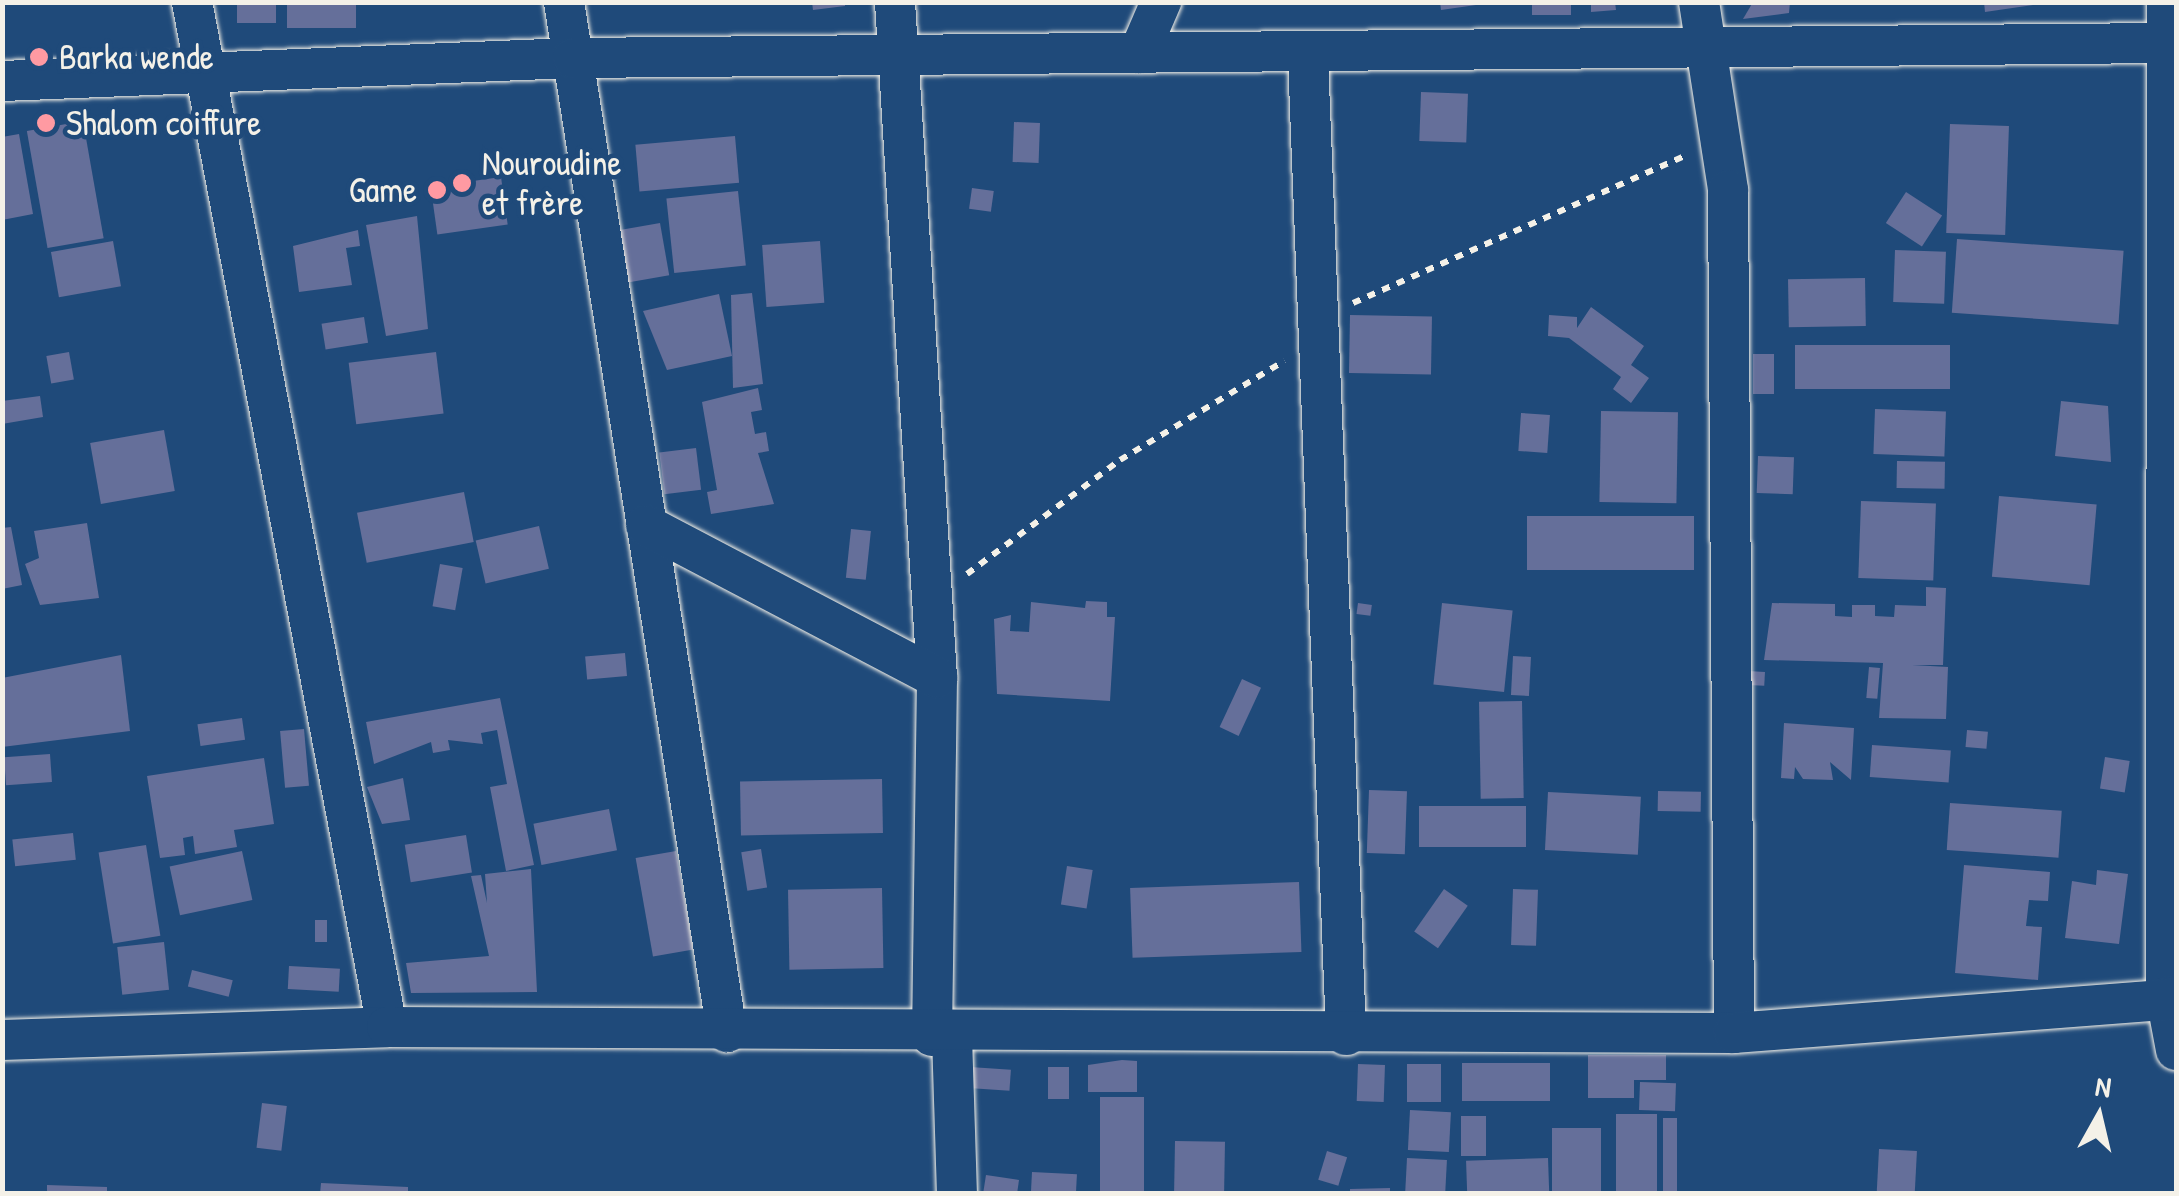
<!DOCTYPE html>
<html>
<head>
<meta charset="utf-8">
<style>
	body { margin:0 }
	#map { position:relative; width:2179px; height:1196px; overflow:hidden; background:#1f4a7a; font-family:"Patrick Hand",sans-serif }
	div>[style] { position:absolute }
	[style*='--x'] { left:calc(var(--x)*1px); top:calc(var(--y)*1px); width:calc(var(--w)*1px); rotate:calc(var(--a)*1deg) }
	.building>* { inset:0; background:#656f9a; transform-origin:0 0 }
	.path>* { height:6px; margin-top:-3px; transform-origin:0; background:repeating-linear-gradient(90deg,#f4f1e8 0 8px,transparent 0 16px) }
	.roads { filter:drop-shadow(0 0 2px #f4f1e8) drop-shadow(0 0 2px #f4f1e8) }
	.minor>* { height:40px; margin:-20px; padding:0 20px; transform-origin:20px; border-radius:20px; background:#1f4a7a }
	.dots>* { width:28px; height:28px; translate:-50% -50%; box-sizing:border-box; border:5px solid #1f4a7a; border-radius:50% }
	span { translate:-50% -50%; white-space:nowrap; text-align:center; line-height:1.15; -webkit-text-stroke:9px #1f4a7a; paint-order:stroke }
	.poi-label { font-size:35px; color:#f4f1e8 }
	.left { translate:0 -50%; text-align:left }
	.right { translate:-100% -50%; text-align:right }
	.frame { position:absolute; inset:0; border:5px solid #f4f1e8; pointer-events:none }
	.north { position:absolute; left:2049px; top:1066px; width:100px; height:100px; -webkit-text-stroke:8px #1f4a7a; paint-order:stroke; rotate:8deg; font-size:28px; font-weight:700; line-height:40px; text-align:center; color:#f4f1e8 }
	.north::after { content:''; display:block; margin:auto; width:35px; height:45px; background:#f4f1e8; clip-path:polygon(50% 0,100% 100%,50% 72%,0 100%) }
</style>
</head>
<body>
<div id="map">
	<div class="building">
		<div style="left:237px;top:2px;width:39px;height:21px"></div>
		<div style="left:287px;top:2px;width:69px;height:26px"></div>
		<div style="clip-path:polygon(812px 2px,845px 2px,845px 6px,813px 10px)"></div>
		<div style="clip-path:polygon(1440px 2px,1476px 2px,1476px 5px,1441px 10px)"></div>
		<div style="left:1532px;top:2px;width:39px;height:13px"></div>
		<div style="clip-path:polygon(1591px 2px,1615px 2px,1616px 10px,1591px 12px)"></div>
		<div style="clip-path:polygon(1753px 2px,1790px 2px,1789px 13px,1743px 19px)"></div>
		<div style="clip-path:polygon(1984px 2px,2033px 2px,2033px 5px,1985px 12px)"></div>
		<div style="left:1421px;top:92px;width:47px;height:49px;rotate:2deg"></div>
		<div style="left:83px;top:121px;width:119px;height:57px;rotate:80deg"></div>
		<div style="left:1014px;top:122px;width:26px;height:40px;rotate:2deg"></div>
		<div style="left:1950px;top:124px;width:59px;height:109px;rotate:2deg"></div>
		<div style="clip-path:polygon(19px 134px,33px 214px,2px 220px,2px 137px)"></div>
		<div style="left:735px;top:136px;width:47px;height:100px;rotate:85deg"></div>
		<div style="left:501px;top:177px;width:48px;height:71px;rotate:82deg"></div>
		<div style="left:972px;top:188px;width:22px;height:21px;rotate:8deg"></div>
		<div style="left:738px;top:191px;width:75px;height:72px;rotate:84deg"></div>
		<div style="left:1906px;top:192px;width:43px;height:37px;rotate:33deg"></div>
		<div style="clip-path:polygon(417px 216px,428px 329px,386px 336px,366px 225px)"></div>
		<div style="left:660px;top:223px;width:53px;height:42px;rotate:80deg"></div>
		<div style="clip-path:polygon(358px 230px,360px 246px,346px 248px,352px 285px,299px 292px,293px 246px)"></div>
		<div style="left:1957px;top:239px;width:167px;height:74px;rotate:4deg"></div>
		<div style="left:113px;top:241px;width:46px;height:63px;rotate:80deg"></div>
		<div style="left:820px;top:241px;width:62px;height:58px;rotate:86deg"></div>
		<div style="left:1895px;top:250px;width:51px;height:52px;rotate:2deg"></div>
		<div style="left:1865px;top:278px;width:48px;height:77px;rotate:89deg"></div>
		<div style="clip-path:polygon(752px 293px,763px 384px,733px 388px,731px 295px)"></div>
		<div style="clip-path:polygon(719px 294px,732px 356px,667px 370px,643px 311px)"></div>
		<div style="clip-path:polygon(1591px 307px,1644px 346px,1631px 365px,1649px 378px,1631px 403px,1613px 389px,1621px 377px,1569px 338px,1548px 336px,1549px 315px,1577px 317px,1577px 328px)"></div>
		<div style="left:1350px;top:315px;width:82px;height:58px;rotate:1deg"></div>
		<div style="left:364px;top:317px;width:26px;height:43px;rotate:81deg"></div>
		<div style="left:1795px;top:345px;width:155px;height:44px"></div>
		<div style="left:69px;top:352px;width:28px;height:23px;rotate:80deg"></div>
		<div style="left:436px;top:352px;width:62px;height:88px;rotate:83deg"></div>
		<div style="left:1753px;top:354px;width:21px;height:40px"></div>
		<div style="clip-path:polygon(758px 388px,762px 410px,751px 412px,755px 434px,766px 432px,769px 451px,758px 453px,774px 504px,711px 514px,707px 492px,717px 490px,702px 402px)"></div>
		<div style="clip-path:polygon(40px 396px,43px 417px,2px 424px,2px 401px)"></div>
		<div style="clip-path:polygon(2061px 401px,2108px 406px,2111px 462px,2055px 456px)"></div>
		<div style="left:1875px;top:409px;width:71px;height:45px;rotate:2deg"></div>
		<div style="left:1601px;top:411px;width:77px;height:91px;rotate:1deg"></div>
		<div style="left:1521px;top:413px;width:29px;height:38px;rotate:4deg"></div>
		<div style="left:164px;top:430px;width:62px;height:75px;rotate:80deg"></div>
		<div style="left:696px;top:448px;width:42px;height:37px;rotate:83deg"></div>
		<div style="left:1758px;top:456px;width:36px;height:37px;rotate:2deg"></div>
		<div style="left:1897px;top:461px;width:48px;height:27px;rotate:1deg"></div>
		<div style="left:464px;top:492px;width:51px;height:109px;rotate:79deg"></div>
		<div style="left:1999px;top:496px;width:98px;height:81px;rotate:5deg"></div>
		<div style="left:1861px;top:501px;width:75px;height:77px;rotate:2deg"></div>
		<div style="left:1694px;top:516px;width:54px;height:167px;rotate:90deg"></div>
		<div style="clip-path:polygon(87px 523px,99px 598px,40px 605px,25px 564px,39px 558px,34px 531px)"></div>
		<div style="left:539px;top:526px;width:44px;height:65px;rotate:77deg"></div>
		<div style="clip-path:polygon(11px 527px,22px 585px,2px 589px,2px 528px)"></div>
		<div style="left:851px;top:529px;width:20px;height:49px;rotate:6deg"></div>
		<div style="left:440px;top:564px;width:23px;height:43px;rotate:10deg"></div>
		<div style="clip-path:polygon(1926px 587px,1946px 588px,1943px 665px,1912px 665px,1948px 667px,1946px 719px,1879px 718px,1883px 663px,1764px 660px,1772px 603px,1835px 604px,1835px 616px,1852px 617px,1852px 605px,1875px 605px,1875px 616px,1894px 617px,1895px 605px,1926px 606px)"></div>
		<div style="clip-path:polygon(1086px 601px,1107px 602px,1107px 617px,1115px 617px,1110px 701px,997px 694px,994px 619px,1011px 615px,1010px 631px,1029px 632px,1031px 602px,1085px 608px)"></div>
		<div style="left:1358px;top:603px;width:14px;height:11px;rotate:8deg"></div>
		<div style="left:1442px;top:603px;width:71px;height:82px;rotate:6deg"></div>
		<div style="left:625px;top:653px;width:23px;height:40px;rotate:85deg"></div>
		<div style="clip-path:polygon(121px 655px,130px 731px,2px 747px,2px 678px)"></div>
		<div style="left:1513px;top:656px;width:18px;height:39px;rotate:3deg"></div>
		<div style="left:1869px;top:667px;width:11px;height:31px;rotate:5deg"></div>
		<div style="left:1748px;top:671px;width:17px;height:14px;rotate:3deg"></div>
		<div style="left:1242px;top:679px;width:21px;height:53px;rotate:25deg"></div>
		<div style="clip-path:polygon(500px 698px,534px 865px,506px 871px,490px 787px,507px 784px,497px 730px,481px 733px,483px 744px,448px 740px,450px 750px,433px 753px,431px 742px,374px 764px,366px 722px)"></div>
		<div style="left:1522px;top:701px;width:97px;height:43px;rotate:89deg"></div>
		<div style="left:242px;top:718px;width:22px;height:45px;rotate:82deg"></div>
		<div style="clip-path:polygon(1784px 723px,1854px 728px,1851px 780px,1830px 762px,1833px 780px,1803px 779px,1795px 767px,1794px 779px,1781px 778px)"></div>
		<div style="left:304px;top:729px;width:57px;height:24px;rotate:85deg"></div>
		<div style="left:1967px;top:730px;width:21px;height:17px;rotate:5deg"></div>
		<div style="left:1872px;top:745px;width:79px;height:32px;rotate:4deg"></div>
		<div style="left:50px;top:754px;width:28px;height:46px;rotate:86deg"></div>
		<div style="left:2105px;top:757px;width:25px;height:32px;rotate:9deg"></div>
		<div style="clip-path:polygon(264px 758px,274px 824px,234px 830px,237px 847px,195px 854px,193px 836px,183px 838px,185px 855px,160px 858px,147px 776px)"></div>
		<div style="clip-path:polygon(403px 778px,410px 820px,382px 824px,367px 787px)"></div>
		<div style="left:882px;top:779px;width:54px;height:142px;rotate:89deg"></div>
		<div style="left:1369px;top:790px;width:38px;height:63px;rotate:2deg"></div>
		<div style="left:1658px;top:791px;width:43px;height:20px;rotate:1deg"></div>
		<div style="left:1548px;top:792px;width:93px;height:58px;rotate:3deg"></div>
		<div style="left:1950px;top:803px;width:112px;height:47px;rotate:4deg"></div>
		<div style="left:1419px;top:806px;width:107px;height:41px"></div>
		<div style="left:609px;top:809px;width:42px;height:77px;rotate:79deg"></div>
		<div style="left:73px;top:833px;width:27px;height:61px;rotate:84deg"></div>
		<div style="left:466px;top:835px;width:38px;height:62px;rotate:81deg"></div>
		<div style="left:146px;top:845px;width:92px;height:48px;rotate:81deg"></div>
		<div style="left:761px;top:849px;width:39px;height:20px;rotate:81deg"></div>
		<div style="left:242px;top:851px;width:50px;height:74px;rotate:78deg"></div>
		<div style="left:676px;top:851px;width:100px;height:41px;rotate:80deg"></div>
		<div style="clip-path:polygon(1964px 865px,2050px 872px,2048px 901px,2029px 900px,2026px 926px,2042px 927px,2038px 980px,1955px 973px)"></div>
		<div style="left:1067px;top:866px;width:26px;height:39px;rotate:9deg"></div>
		<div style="clip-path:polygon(531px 869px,537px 992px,411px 993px,406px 963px,489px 956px,471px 876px,481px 875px,487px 903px,485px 874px)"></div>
		<div style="clip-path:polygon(2097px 870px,2128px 874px,2119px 944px,2065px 938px,2072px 881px,2096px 885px)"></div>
		<div style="left:1299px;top:882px;width:70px;height:169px;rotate:88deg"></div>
		<div style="left:882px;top:888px;width:80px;height:94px;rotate:89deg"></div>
		<div style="left:1444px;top:889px;width:29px;height:52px;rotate:35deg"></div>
		<div style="left:1513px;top:889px;width:25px;height:56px;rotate:2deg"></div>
		<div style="left:327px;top:920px;width:22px;height:12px;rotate:90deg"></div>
		<div style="left:164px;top:942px;width:48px;height:47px;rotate:84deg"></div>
		<div style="left:289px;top:966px;width:51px;height:23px;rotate:3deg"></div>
		<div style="left:192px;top:970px;width:42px;height:17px;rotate:14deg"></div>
		<div style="clip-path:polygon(1588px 1055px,1666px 1055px,1666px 1080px,1634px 1080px,1634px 1098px,1588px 1098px)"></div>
		<div style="clip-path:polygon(1122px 1060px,1137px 1061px,1137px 1092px,1088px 1092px,1088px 1065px)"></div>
		<div style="left:1462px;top:1063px;width:88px;height:38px"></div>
		<div style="left:1358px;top:1064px;width:27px;height:37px;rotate:2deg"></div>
		<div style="left:1407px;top:1064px;width:34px;height:38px"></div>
		<div style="left:970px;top:1067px;width:41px;height:21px;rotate:4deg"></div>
		<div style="left:1048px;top:1067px;width:21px;height:32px"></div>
		<div style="left:1640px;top:1082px;width:36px;height:28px;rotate:2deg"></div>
		<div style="left:1100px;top:1097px;width:44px;height:97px"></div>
		<div style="left:262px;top:1103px;width:25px;height:45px;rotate:7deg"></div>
		<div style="left:1410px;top:1110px;width:41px;height:40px;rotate:3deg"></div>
		<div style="left:1616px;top:1114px;width:41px;height:80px"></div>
		<div style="left:1461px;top:1116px;width:25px;height:40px"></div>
		<div style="left:1663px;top:1118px;width:14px;height:76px"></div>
		<div style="left:1552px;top:1128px;width:49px;height:66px"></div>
		<div style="left:1175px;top:1141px;width:50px;height:53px;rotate:1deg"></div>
		<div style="left:1879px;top:1149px;width:38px;height:45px;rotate:3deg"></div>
		<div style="left:1327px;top:1151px;width:21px;height:30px;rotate:17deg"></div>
		<div style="left:1407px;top:1158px;width:40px;height:36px;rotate:3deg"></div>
		<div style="left:1548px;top:1158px;width:36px;height:82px;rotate:88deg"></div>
		<div style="left:1032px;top:1172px;width:45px;height:22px;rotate:3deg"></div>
		<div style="clip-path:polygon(986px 1175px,1019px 1180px,1017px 1194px,983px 1194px)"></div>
		<div style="clip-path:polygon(321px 1183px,408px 1187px,408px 1194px,320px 1194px)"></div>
		<div style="clip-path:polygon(47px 1185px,107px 1187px,107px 1194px,47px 1194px)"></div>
		<div style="clip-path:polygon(1390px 1188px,1390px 1194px,1350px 1194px,1350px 1189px)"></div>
	</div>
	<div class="path">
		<div style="--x:1353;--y:303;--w:362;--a:-23.9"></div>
		<div style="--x:967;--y:574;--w:191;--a:-36.7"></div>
		<div style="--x:1120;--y:460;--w:192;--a:-31.1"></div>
	</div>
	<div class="roads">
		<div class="minor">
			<div style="--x:192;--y:2;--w:1043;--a:79.23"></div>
			<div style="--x:564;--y:2;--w:1043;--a:81.01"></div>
			<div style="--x:895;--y:2;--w:677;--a:86.44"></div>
			<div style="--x:937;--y:678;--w:358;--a:90.8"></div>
			<div style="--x:1699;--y:2;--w:190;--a:81.2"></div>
			<div style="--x:1728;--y:190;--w:843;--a:89.59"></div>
			<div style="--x:2167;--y:2;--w:995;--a:90.06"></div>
			<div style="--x:2166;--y:997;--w:54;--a:79.3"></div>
			<div style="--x:1139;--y:53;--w:56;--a:-66.7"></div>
			<div style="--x:1308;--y:57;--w:979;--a:87.77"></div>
			<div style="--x:2;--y:81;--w:571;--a:-2.31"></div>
			<div style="--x:573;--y:58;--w:1599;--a:-0.54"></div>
			<div style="--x:646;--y:525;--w:329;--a:27.7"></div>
			<div style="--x:952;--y:1036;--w:158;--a:88.2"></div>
			<div style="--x:2;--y:1040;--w:385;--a:-1.9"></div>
			<div style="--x:387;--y:1027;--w:1347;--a:0.26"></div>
			<div style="--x:1734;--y:1033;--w:443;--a:-4.4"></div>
		</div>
	</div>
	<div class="dots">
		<div style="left:39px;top:57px;background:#ff9aa2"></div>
		<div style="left:46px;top:123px;background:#ff9aa2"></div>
		<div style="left:462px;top:183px;background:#ff9aa2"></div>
		<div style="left:437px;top:190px;background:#ff9aa2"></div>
	</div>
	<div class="poi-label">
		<span class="left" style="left:59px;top:57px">Barka wende</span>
		<span class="left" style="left:66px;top:123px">Shalom coiffure</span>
		<span class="left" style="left:482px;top:183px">Nouroudine<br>et frère</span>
		<span class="right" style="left:417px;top:190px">Game</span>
	</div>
	<div class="frame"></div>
	<div class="north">N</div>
</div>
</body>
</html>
